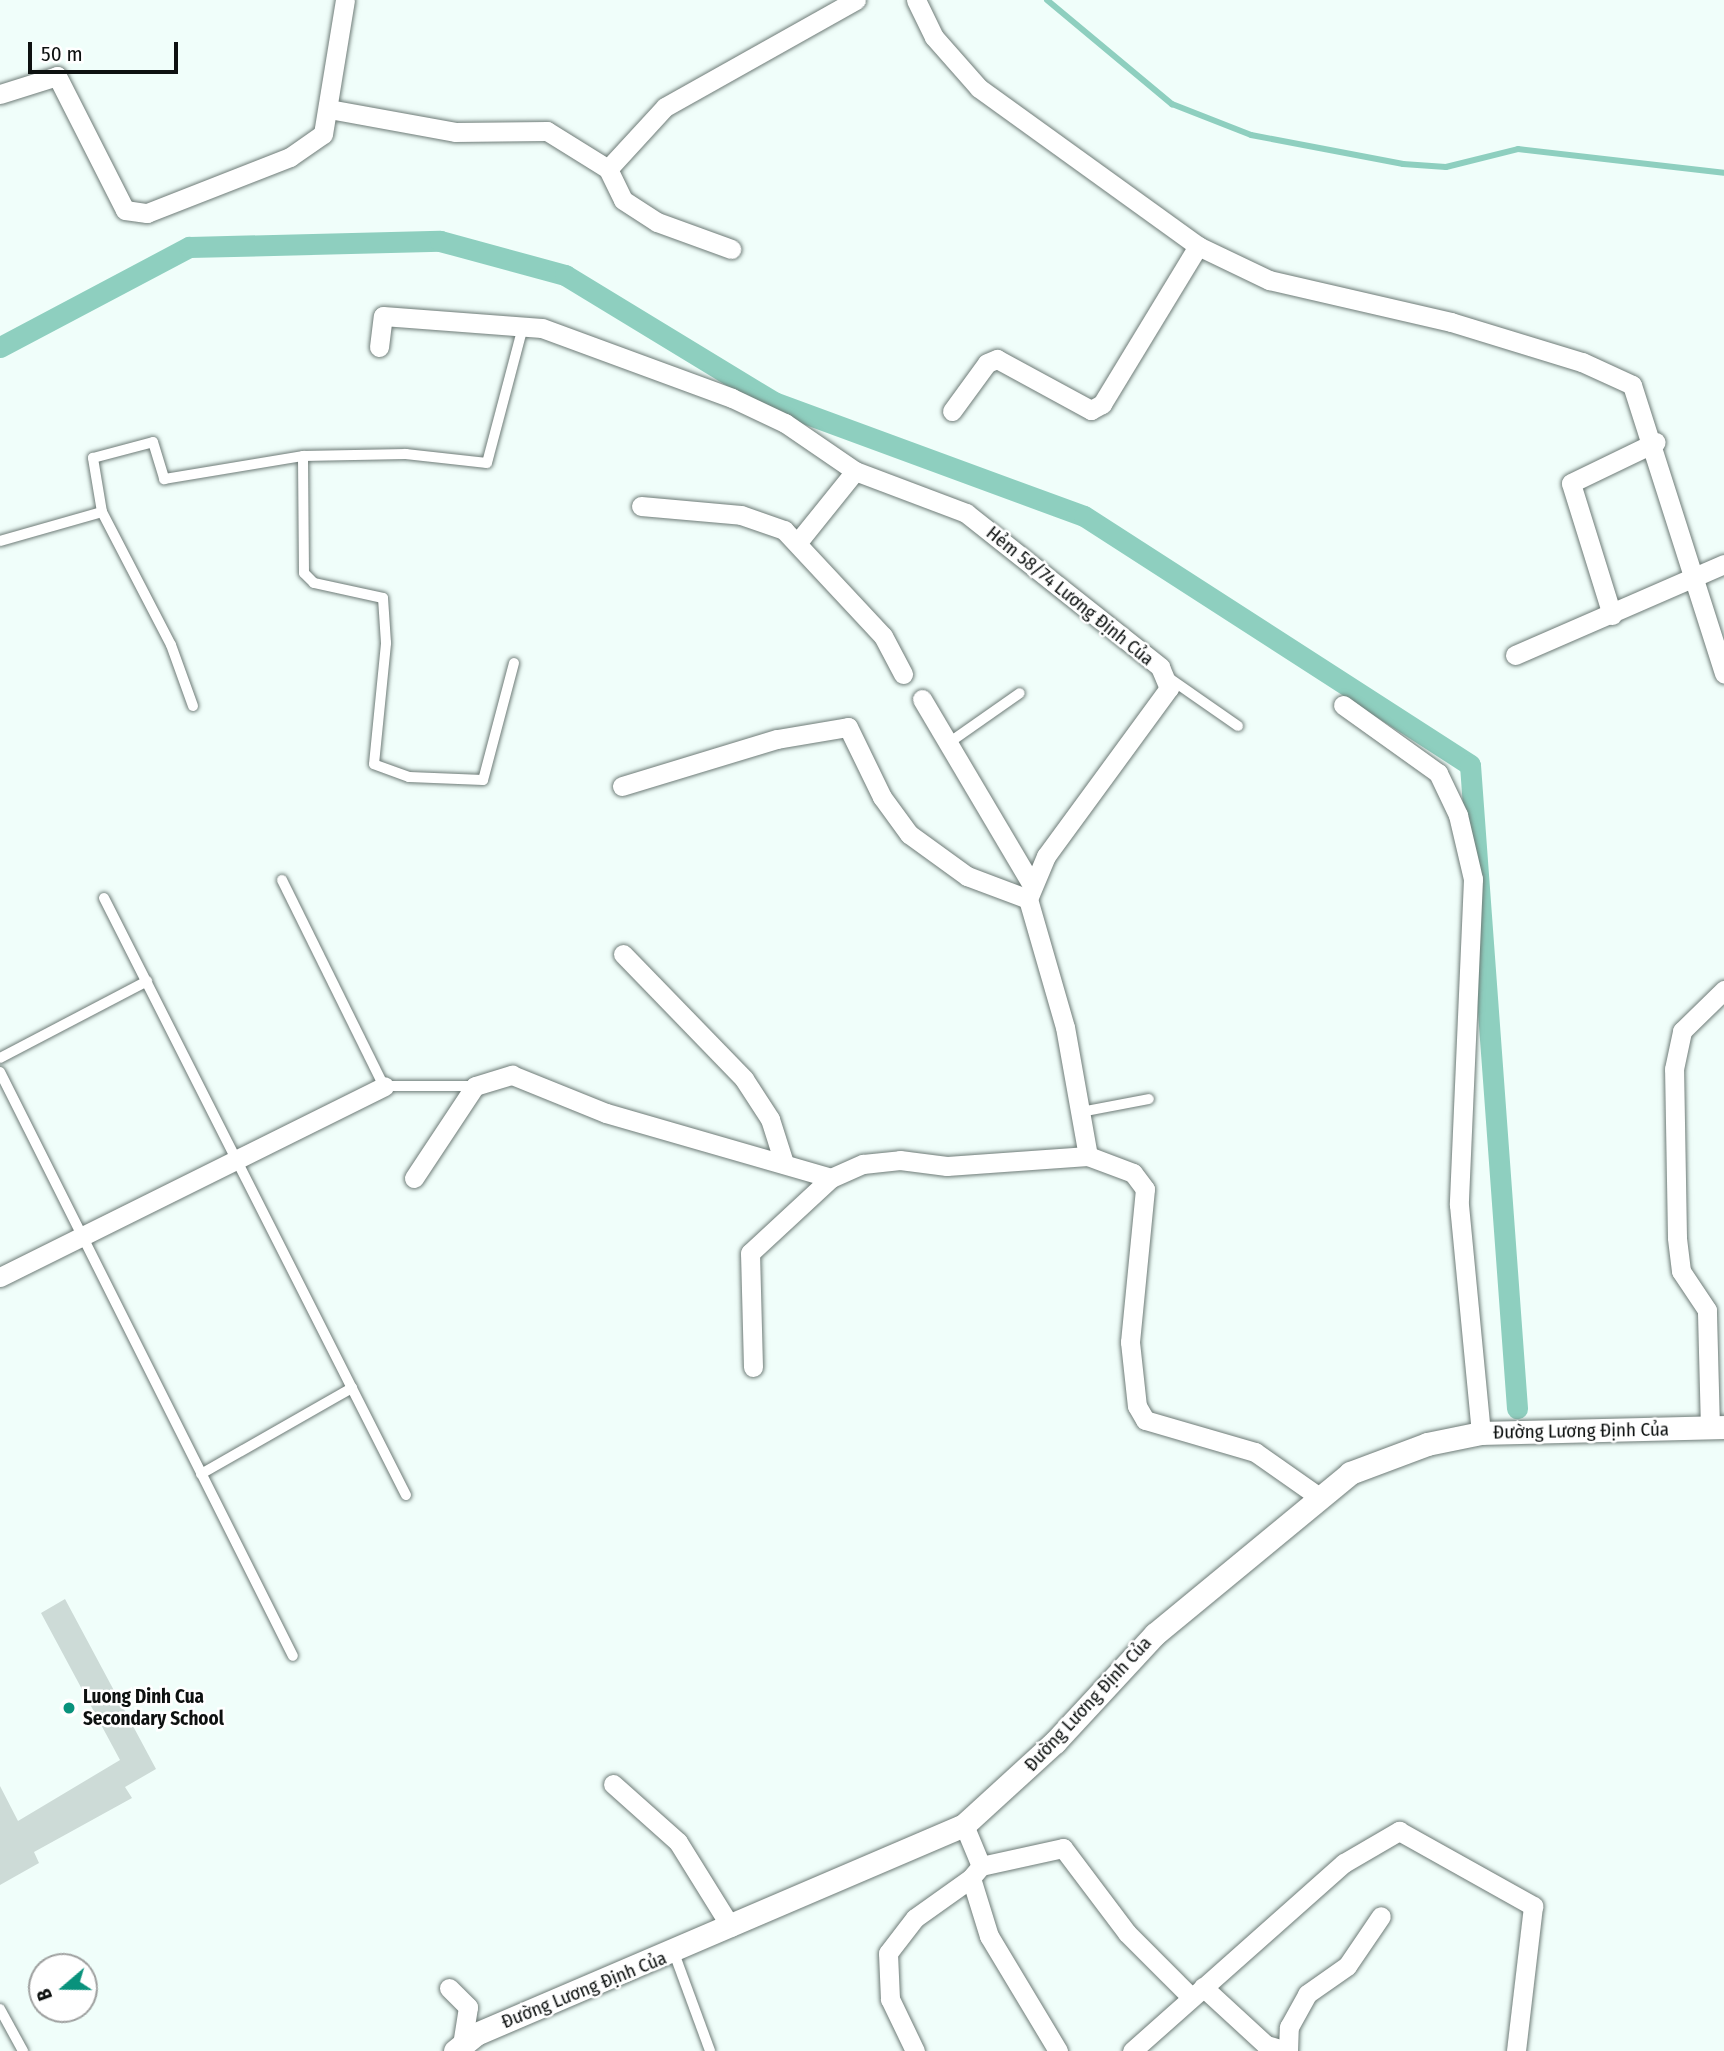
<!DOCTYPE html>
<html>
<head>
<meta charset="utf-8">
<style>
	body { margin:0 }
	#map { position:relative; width:1724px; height:2051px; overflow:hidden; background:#f0fefa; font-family:"Fira Sans Condensed",sans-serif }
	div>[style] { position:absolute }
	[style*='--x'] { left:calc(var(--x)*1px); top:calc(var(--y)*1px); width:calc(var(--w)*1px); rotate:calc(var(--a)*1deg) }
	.stream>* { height:6px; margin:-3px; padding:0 3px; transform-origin:3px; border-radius:3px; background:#8ecfbf }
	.canal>* { height:21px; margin:-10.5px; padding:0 10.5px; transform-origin:10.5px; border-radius:10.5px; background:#8ecfbf }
	.building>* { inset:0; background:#cddbd7 }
	.roads { filter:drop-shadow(0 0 2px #6e7b77) drop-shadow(0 0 2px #6e7b77) }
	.service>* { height:10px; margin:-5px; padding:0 5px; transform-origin:5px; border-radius:5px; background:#fff }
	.minor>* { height:19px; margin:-9.5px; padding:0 9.5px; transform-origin:9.5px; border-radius:9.5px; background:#fff }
	.tertiary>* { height:23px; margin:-11.5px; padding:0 11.5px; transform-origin:11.5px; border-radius:11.5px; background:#fff }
	.dots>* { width:19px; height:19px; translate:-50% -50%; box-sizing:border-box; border:4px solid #fff; border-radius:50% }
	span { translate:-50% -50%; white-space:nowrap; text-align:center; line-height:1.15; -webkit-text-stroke:5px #fff; paint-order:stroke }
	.street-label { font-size:19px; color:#0d1110 }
	.poi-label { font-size:19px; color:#0d1110; font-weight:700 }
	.left { translate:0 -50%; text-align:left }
	.north { position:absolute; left:28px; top:1953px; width:70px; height:70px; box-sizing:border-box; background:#fff; border:2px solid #9ea09f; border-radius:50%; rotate:250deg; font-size:19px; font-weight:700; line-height:28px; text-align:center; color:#0d1110 }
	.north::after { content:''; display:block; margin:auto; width:24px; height:32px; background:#09927c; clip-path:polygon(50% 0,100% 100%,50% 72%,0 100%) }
	.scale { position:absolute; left:28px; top:42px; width:150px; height:32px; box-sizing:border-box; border:4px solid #0d1110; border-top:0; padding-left:9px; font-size:21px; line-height:24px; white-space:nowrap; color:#0d1110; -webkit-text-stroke:5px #fff; paint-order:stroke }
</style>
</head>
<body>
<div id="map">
	<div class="stream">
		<div style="--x:1047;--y:0;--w:163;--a:39.8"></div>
		<div style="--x:1172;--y:104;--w:85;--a:21.4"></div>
		<div style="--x:1251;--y:135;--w:155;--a:10.8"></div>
		<div style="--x:1403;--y:164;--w:43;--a:4"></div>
		<div style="--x:1446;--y:167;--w:74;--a:-14"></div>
		<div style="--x:1518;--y:149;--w:207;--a:6.6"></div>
	</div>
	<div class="canal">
		<div style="--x:0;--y:347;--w:214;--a:-27.9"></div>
		<div style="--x:189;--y:247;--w:251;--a:-1.4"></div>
		<div style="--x:440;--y:241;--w:130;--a:15.2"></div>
		<div style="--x:565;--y:275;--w:245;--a:31.3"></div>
		<div style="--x:774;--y:402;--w:330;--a:20.2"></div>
		<div style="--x:1084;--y:516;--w:459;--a:32.8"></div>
		<div style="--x:1470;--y:765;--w:645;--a:85.82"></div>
	</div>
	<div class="building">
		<div style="clip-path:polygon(65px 1599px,156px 1769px,125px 1787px,132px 1798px,34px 1852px,39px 1863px,0 1885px,0 1786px,18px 1821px,120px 1760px,41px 1613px)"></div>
	</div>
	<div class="roads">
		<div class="service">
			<div style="--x:0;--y:541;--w:106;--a:-15.9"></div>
			<div style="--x:514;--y:663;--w:121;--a:104.8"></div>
			<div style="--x:483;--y:780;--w:74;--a:-177.7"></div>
			<div style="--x:409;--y:777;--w:37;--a:-160"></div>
			<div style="--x:374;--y:764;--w:122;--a:-84.3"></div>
			<div style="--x:386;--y:643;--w:45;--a:-93.8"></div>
			<div style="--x:383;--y:598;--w:71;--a:-167.7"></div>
			<div style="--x:314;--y:583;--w:14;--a:-135"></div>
			<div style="--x:304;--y:573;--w:117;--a:-90.5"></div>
			<div style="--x:303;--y:456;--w:103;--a:-1.1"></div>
			<div style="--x:406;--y:454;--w:81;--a:6.3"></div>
			<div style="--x:487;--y:463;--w:141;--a:-75.2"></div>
			<div style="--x:1169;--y:678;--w:84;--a:34.8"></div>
			<div style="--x:193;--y:706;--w:65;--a:-109.8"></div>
			<div style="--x:171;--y:645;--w:150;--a:-117.4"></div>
			<div style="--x:102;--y:512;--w:55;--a:-99.5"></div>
			<div style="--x:93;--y:458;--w:62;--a:-14.9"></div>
			<div style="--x:153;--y:442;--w:39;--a:73"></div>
			<div style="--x:164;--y:479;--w:141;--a:-9.4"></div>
			<div style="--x:950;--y:742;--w:85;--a:-35"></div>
			<div style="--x:282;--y:880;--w:230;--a:63.7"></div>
			<div style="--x:384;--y:1086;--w:91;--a:0"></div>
			<div style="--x:104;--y:898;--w:669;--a:63.17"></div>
			<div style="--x:0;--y:1058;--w:166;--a:-27.6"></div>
			<div style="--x:0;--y:1072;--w:653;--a:63.36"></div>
			<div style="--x:1081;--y:1112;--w:69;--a:-10.8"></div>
			<div style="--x:201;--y:1474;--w:174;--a:-29.7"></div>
			<div style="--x:674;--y:1953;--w:104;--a:69.8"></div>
			<div style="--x:0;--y:2009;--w:48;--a:61.3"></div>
		</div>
		<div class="minor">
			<div style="--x:916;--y:0;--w:41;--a:64.1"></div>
			<div style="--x:934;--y:37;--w:68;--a:48.6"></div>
			<div style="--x:979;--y:88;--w:270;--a:35.8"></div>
			<div style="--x:1198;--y:246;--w:79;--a:25.6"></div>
			<div style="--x:1269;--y:280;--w:187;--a:13"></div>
			<div style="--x:1451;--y:322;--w:137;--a:17"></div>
			<div style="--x:1582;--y:362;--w:55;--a:24.7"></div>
			<div style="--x:1632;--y:385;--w:303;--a:72.3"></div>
			<div style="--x:0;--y:94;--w:60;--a:-17.5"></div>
			<div style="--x:57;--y:76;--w:150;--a:63.1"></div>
			<div style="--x:125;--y:210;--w:22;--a:8"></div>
			<div style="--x:147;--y:213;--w:154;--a:-21.4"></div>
			<div style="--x:290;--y:157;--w:40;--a:-34.9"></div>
			<div style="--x:323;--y:134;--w:136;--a:-80.7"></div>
			<div style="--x:329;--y:109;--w:128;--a:10.3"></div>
			<div style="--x:455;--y:132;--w:92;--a:-0.6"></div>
			<div style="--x:547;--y:131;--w:72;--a:31.9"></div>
			<div style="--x:608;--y:169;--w:84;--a:-47.4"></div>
			<div style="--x:665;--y:107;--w:219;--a:-29.3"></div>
			<div style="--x:608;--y:169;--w:34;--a:64"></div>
			<div style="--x:623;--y:200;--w:40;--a:32.9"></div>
			<div style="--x:657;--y:222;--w:79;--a:20"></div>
			<div style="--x:379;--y:347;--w:31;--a:-83"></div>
			<div style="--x:383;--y:316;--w:159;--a:4.3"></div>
			<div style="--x:542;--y:328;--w:202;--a:20.2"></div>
			<div style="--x:732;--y:398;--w:59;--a:25.3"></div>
			<div style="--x:785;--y:423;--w:85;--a:34.4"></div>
			<div style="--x:855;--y:471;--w:119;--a:20.7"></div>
			<div style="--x:966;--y:513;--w:248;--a:38.4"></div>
			<div style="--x:1160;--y:667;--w:23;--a:67"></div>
			<div style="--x:1169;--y:688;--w:208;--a:126.2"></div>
			<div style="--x:1046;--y:856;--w:47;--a:112.7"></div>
			<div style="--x:1028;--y:899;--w:133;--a:73.9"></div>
			<div style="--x:1065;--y:1027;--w:131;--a:79.9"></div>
			<div style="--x:952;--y:411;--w:59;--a:-53.9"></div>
			<div style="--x:987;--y:363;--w:11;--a:-22"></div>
			<div style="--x:997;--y:359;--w:107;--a:28.5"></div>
			<div style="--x:1091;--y:410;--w:13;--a:-29"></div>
			<div style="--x:1102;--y:404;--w:185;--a:-58.7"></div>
			<div style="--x:641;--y:506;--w:100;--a:5.1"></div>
			<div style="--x:741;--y:515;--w:46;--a:19.2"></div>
			<div style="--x:784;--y:530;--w:145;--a:47"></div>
			<div style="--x:883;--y:636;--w:43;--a:62.2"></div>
			<div style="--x:798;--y:542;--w:91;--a:-51.2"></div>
			<div style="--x:1612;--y:615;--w:138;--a:-107.3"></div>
			<div style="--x:1571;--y:483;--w:94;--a:-25.8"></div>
			<div style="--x:1515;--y:655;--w:228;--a:-23.5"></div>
			<div style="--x:922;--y:699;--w:214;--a:59.4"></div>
			<div style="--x:1343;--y:705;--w:117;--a:35.6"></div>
			<div style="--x:1438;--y:773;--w:47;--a:64.5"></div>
			<div style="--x:1458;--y:815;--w:66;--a:76.8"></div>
			<div style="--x:1473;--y:879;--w:326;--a:92.5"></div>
			<div style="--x:1459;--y:1205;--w:229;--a:84.5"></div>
			<div style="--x:622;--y:786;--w:162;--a:-16.9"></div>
			<div style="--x:777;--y:739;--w:72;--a:-9.6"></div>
			<div style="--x:848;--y:727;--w:78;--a:64.1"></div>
			<div style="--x:882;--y:797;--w:46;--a:53.9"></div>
			<div style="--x:909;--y:834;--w:72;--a:35.9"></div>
			<div style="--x:967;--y:876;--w:65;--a:20.7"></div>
			<div style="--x:623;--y:954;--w:174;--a:45.9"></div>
			<div style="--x:744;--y:1079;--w:48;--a:57"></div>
			<div style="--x:770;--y:1119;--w:43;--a:72.4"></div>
			<div style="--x:414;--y:1178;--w:110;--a:-56.5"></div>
			<div style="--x:475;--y:1086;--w:39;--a:-17"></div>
			<div style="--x:512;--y:1075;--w:101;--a:22"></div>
			<div style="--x:606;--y:1113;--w:234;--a:16.1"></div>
			<div style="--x:831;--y:1178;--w:35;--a:-24"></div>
			<div style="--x:863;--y:1164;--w:37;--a:-6"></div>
			<div style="--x:900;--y:1160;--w:47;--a:7.3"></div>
			<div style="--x:947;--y:1166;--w:141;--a:-4.1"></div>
			<div style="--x:1088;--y:1156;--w:48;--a:20.7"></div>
			<div style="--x:1133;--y:1173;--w:20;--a:53"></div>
			<div style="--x:1145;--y:1189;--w:154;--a:95.6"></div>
			<div style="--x:1130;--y:1342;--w:64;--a:83.8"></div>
			<div style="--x:1137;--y:1406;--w:16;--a:60"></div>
			<div style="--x:1145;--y:1420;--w:115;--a:16.2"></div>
			<div style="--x:1255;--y:1452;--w:78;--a:35.1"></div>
			<div style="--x:0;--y:1277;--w:429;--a:-26.4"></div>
			<div style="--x:753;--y:1367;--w:114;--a:-91.5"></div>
			<div style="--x:750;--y:1253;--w:110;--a:-42.8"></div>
			<div style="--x:1710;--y:1428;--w:118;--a:-91.5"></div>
			<div style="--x:1707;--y:1310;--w:47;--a:-123.7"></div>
			<div style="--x:1681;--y:1271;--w:34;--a:-97"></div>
			<div style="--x:1677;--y:1237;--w:168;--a:-91"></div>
			<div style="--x:1674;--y:1069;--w:39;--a:-78"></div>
			<div style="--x:1682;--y:1031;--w:59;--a:-44.3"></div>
			<div style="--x:613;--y:1784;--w:87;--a:41.7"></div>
			<div style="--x:678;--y:1842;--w:100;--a:58.1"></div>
			<div style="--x:964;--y:1825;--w:44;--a:67.5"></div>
			<div style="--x:981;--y:1866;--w:16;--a:130"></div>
			<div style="--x:971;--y:1878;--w:61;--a:72.8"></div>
			<div style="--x:989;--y:1936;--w:134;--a:59"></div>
			<div style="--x:981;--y:1866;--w:84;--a:-12.4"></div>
			<div style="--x:1063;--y:1848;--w:106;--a:53"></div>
			<div style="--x:1127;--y:1933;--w:91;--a:45"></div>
			<div style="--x:1203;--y:1987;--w:86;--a:42.6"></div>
			<div style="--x:1266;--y:2045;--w:22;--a:16"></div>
			<div style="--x:449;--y:1988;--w:27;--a:45"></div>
			<div style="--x:468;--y:2007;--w:37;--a:99"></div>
			<div style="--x:915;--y:2051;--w:58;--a:-115.7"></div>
			<div style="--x:890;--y:1999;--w:46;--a:-92.5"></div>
			<div style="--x:888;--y:1953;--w:44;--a:-52.4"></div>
			<div style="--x:915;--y:1918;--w:69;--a:-35.5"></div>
			<div style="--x:1132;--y:2051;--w:283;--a:-41.6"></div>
			<div style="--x:1344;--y:1863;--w:64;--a:-30.2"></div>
			<div style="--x:1399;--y:1831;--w:154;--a:29.2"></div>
			<div style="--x:1533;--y:1906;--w:146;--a:96.7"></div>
			<div style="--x:1288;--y:2051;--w:24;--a:-88"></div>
			<div style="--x:1289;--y:2027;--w:38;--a:-61"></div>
			<div style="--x:1307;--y:1994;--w:49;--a:-35"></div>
			<div style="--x:1347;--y:1966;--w:60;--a:-55.8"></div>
		</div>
		<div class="tertiary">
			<div style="--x:455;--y:2051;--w:27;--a:-39"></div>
			<div style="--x:476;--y:2034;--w:531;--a:-23.18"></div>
			<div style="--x:964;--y:1825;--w:123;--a:-42.4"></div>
			<div style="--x:1055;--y:1742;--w:147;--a:-47.2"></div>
			<div style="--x:1155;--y:1634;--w:253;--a:-39.5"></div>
			<div style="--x:1350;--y:1473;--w:82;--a:-20.6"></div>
			<div style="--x:1427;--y:1444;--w:55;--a:-11.5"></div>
			<div style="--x:1481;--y:1433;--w:243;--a:-1.4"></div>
		</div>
	</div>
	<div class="dots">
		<div style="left:69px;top:1708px;background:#09927c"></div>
	</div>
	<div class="street-label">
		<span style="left:1070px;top:596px;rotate:39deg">Hẻm 58/74 Lương Định Của</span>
		<span style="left:1581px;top:1431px;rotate:-1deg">Đường Lương Định Của</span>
		<span style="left:1088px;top:1704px;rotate:-47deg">Đường Lương Định Của</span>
		<span style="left:584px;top:1990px;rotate:-22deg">Đường Lương Định Của</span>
	</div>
	<div class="poi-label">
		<span class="left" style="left:83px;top:1708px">Luong Dinh Cua<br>Secondary School</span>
	</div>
	<div class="north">B</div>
	<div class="scale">50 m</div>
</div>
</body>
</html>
